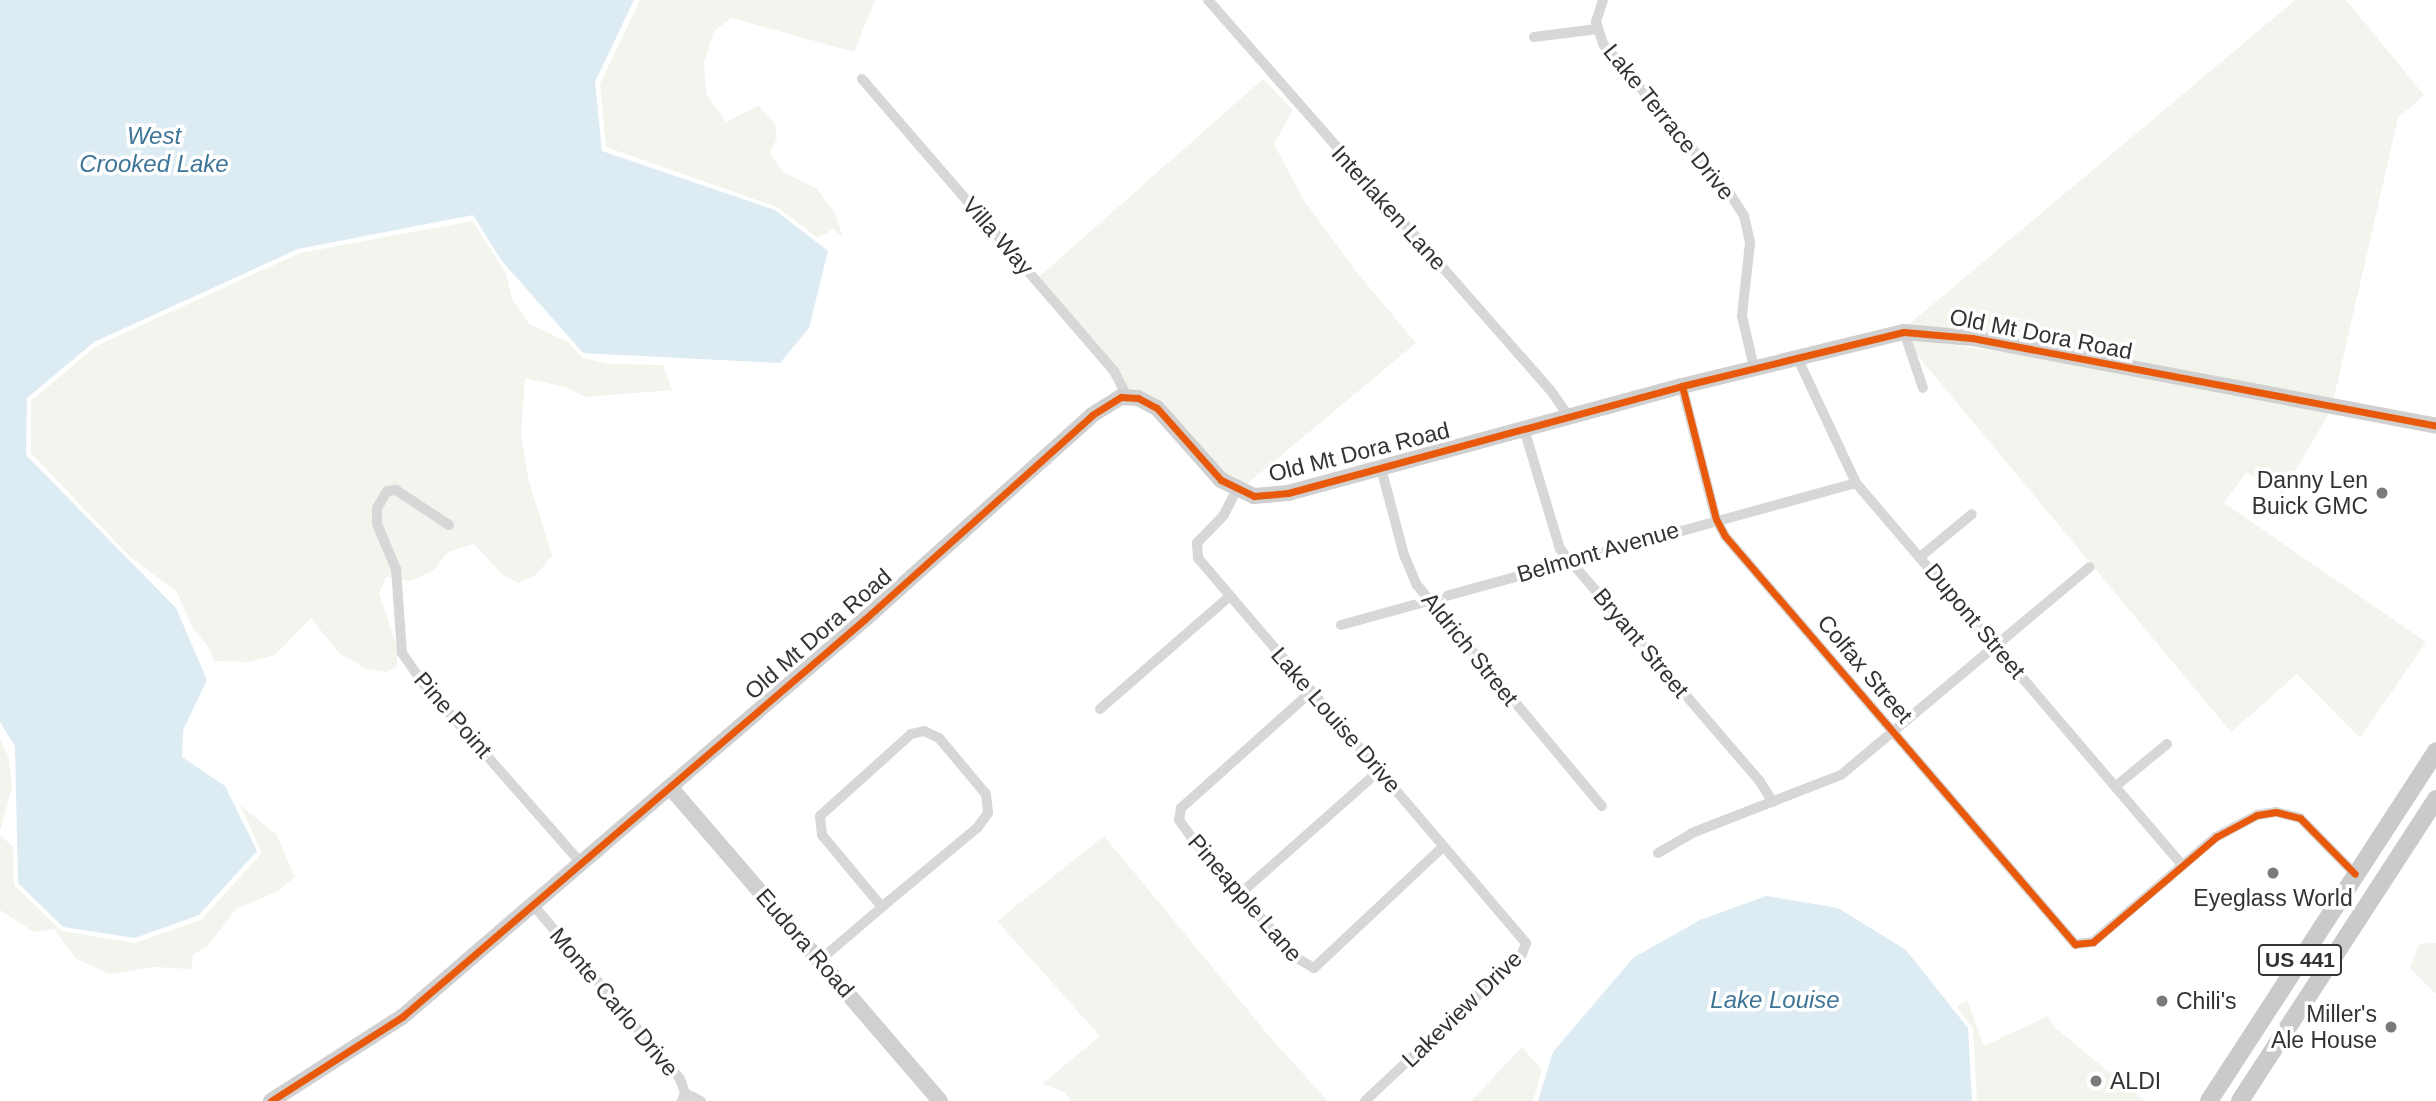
<!DOCTYPE html>
<html>
<head>
<meta charset="utf-8">
<style>
	body { margin:0 }
	#map { position:relative; width:2436px; height:1101px; overflow:hidden; background:#fff; font-family:Arial,sans-serif }
	div>[style] { position:absolute }
	[style*='--x'] { left:calc(var(--x)*1px); top:calc(var(--y)*1px); width:calc(var(--w)*1px); rotate:calc(var(--a)*1deg) }
	.green>* { inset:0; background:#f1f5ed }
	.water>* { inset:0; background:#ddebf3 }
	.street>* { height:10px; margin:-5px; padding:0 5px; transform-origin:5px; border-radius:5px; background:#d7d7d7 }
	.secondary>* { height:16px; margin:-8px; padding:0 8px; transform-origin:8px; border-radius:8px; background:#d0d0d0 }
	.primary>* { height:18px; margin:-9px; padding:0 9px; transform-origin:9px; border-radius:9px; background:#cacaca }
	.cycleway>* { height:7px; margin:-3.5px; padding:0 3.5px; transform-origin:3.5px; border-radius:3.5px; background:#e8590c }
	.dots>* { width:19px; height:19px; translate:-50% -50%; box-sizing:border-box; border:4px solid #fff; border-radius:50% }
	span { translate:-50% -50%; white-space:nowrap; text-align:center; line-height:1.15; -webkit-text-stroke:7px #fff; paint-order:stroke }
	.shield-label span { padding:2px 5px; background:#fff; border:2px solid; border-radius:5px; -webkit-text-stroke-width:0 }
	.shield-label { font-size:21px; color:#333; font-weight:700 }
	.street-label { font-size:23px; color:#333 }
	.poi-label { font-size:23px; color:#333 }
	.right { translate:-100% -50%; text-align:right }
	.left { translate:0 -50%; text-align:left }
	.water-label { font-size:24px; color:#3f7597; font-style:italic }
</style>
</head>
<body>
<div id="map">
	<div class="green">
		<div style="clip-path:polygon(640px 0,875px 0,854px 52px,731px 18px,714px 31px,704px 62px,706px 94px,726px 122px,758px 106px,775px 123px,777px 138px,770px 153px,783px 172px,817px 189px,835px 213px,843px 237px,833px 229px,818px 238px,777px 207px,606px 147px,600px 84px)"></div>
		<div style="clip-path:polygon(2295px 0,2346px 0,2424px 95px,2398px 118px,2333px 402px,1907px 326px)"></div>
		<div style="clip-path:polygon(1263px 79px,1293px 110px,1274px 144px,1303px 199px,1355px 270px,1416px 343px,1242px 488px,1129px 391px,1032px 283px)"></div>
		<div style="clip-path:polygon(472px 221px,506px 273px,512px 299px,529px 324px,568px 342px,583px 358px,609px 364px,663px 365px,672px 390px,585px 397px,568px 388px,525px 378px,521px 434px,528px 478px,552px 556px,535px 576px,518px 583px,502px 574px,474px 544px,448px 552px,434px 570px,410px 581px,386px 577px,379px 594px,397px 646px,397px 666px,386px 672px,367px 669px,339px 653px,311px 618px,275px 655px,248px 662px,214px 661px,208px 646px,193px 629px,177px 592px,130px 557px,31px 453px,31px 401px,96px 346px,300px 253px)"></div>
		<div style="clip-path:polygon(1903px 338px,2031px 356px,2329px 413px,2282px 494px,2246px 472px,2224px 503px,2426px 642px,2360px 738px,2297px 674px,2231px 732px)"></div>
		<div style="clip-path:polygon(0 739px,9px 758px,12px 788px,0 831px)"></div>
		<div style="clip-path:polygon(240px 805px,277px 835px,295px 877px,277px 892px,236px 909px,208px 946px,193px 955px,191px 969px,154px 967px,109px 974px,75px 958px,54px 929px,34px 932px,0 910px,0 835px,13px 847px,14px 885px,62px 931px,135px 943px,201px 920px,262px 853px)"></div>
		<div style="clip-path:polygon(1104px 836px,1275px 1043px,1328px 1101px,1072px 1101px,1064px 1092px,1042px 1084px,1100px 1036px,997px 921px)"></div>
		<div style="clip-path:polygon(2436px 943px,2436px 994px,2410px 968px,2419px 944px)"></div>
		<div style="clip-path:polygon(1967px 1000px,1984px 1046px,2048px 1016px,2054px 1027px,2145px 1101px,1977px 1101px,1973px 1028px,1957px 1007px)"></div>
		<div style="clip-path:polygon(1522px 1047px,1542px 1070px,1533px 1101px,1471px 1101px)"></div>
	</div>
	<div class="water">
		<div style="clip-path:polygon(0 0,634px 0,595px 82px,602px 151px,775px 210px,828px 251px,809px 328px,780px 363px,583px 353px,501px 260px,473px 215px,298px 249px,94px 342px,27px 398px,26px 455px,176px 608px,207px 680px,183px 730px,182px 757px,225px 786px,257px 851px,199px 915px,135px 938px,63px 927px,18px 883px,15px 746px,0 722px)"></div>
		<div style="clip-path:polygon(1766px 896px,1838px 908px,1906px 950px,1968px 1028px,1972px 1101px,1538px 1101px,1553px 1052px,1633px 958px,1700px 920px)"></div>
	</div>
	<div class="street">
		<div style="--x:1208;--y:0;--w:520;--a:48.74"></div>
		<div style="--x:1551;--y:391;--w:32;--a:55"></div>
		<div style="--x:1603;--y:0;--w:23;--a:108"></div>
		<div style="--x:1596;--y:22;--w:23;--a:72"></div>
		<div style="--x:1603;--y:44;--w:193;--a:49.6"></div>
		<div style="--x:1728;--y:191;--w:30;--a:57"></div>
		<div style="--x:1744;--y:216;--w:28;--a:77"></div>
		<div style="--x:1750;--y:243;--w:73;--a:96.3"></div>
		<div style="--x:1742;--y:316;--w:53;--a:77"></div>
		<div style="--x:1534;--y:37;--w:64;--a:-7.2"></div>
		<div style="--x:862;--y:79;--w:386;--a:49.2"></div>
		<div style="--x:1114;--y:371;--w:28;--a:63"></div>
		<div style="--x:1904;--y:332;--w:59;--a:71.3"></div>
		<div style="--x:1797;--y:357;--w:139;--a:64.9"></div>
		<div style="--x:1856;--y:483;--w:502;--a:49.52"></div>
		<div style="--x:1682;--y:386;--w:137;--a:75.7"></div>
		<div style="--x:1716;--y:519;--w:19;--a:62"></div>
		<div style="--x:1725;--y:536;--w:538;--a:49.38"></div>
		<div style="--x:2075;--y:944;--w:18;--a:-6"></div>
		<div style="--x:2093;--y:942;--w:162;--a:-40.5"></div>
		<div style="--x:2216;--y:837;--w:47;--a:-28.2"></div>
		<div style="--x:2257;--y:815;--w:19;--a:-9"></div>
		<div style="--x:2276;--y:812;--w:25;--a:14"></div>
		<div style="--x:2300;--y:818;--w:78;--a:45.5"></div>
		<div style="--x:1524;--y:429;--w:125;--a:73.3"></div>
		<div style="--x:1560;--y:549;--w:305;--a:49.3"></div>
		<div style="--x:1759;--y:780;--w:26;--a:58"></div>
		<div style="--x:1381;--y:468;--w:90;--a:75.2"></div>
		<div style="--x:1404;--y:555;--w:33;--a:67"></div>
		<div style="--x:1417;--y:585;--w:288;--a:50.1"></div>
		<div style="--x:1236;--y:491;--w:27;--a:117"></div>
		<div style="--x:1224;--y:515;--w:39;--a:134"></div>
		<div style="--x:1197;--y:543;--w:15;--a:86"></div>
		<div style="--x:1198;--y:558;--w:506;--a:49.57"></div>
		<div style="--x:1526;--y:943;--w:12;--a:110"></div>
		<div style="--x:1522;--y:954;--w:215;--a:136.9"></div>
		<div style="--x:449;--y:525;--w:64;--a:-146.6"></div>
		<div style="--x:396;--y:490;--w:9;--a:174"></div>
		<div style="--x:387;--y:491;--w:20;--a:120"></div>
		<div style="--x:377;--y:508;--w:16;--a:90"></div>
		<div style="--x:377;--y:524;--w:49;--a:67.1"></div>
		<div style="--x:396;--y:569;--w:84;--a:85.9"></div>
		<div style="--x:402;--y:653;--w:35;--a:55"></div>
		<div style="--x:422;--y:682;--w:242;--a:48.7"></div>
		<div style="--x:1920;--y:557;--w:67;--a:-39.6"></div>
		<div style="--x:1341;--y:625;--w:534;--a:-15.42"></div>
		<div style="--x:1312;--y:691;--w:176;--a:138.2"></div>
		<div style="--x:1181;--y:808;--w:12;--a:99"></div>
		<div style="--x:1179;--y:820;--w:22;--a:54"></div>
		<div style="--x:1192;--y:838;--w:157;--a:49.1"></div>
		<div style="--x:1295;--y:957;--w:22;--a:30"></div>
		<div style="--x:1314;--y:968;--w:175;--a:-43.2"></div>
		<div style="--x:1100;--y:709;--w:171;--a:-41"></div>
		<div style="--x:924;--y:731;--w:17;--a:25"></div>
		<div style="--x:939;--y:738;--w:73;--a:50"></div>
		<div style="--x:986;--y:794;--w:19;--a:84"></div>
		<div style="--x:988;--y:813;--w:19;--a:126"></div>
		<div style="--x:977;--y:828;--w:124;--a:140.3"></div>
		<div style="--x:882;--y:907;--w:94;--a:-129.8"></div>
		<div style="--x:822;--y:835;--w:19;--a:-96"></div>
		<div style="--x:820;--y:816;--w:122;--a:-42"></div>
		<div style="--x:911;--y:734;--w:13;--a:-13"></div>
		<div style="--x:2116;--y:786;--w:66;--a:-39.5"></div>
		<div style="--x:1658;--y:853;--w:39;--a:-30"></div>
		<div style="--x:1692;--y:833;--w:160;--a:-21.3"></div>
		<div style="--x:1841;--y:775;--w:324;--a:-39.9"></div>
		<div style="--x:1241;--y:893;--w:186;--a:-41.5"></div>
		<div style="--x:534;--y:906;--w:226;--a:49.8"></div>
		<div style="--x:680;--y:1079;--w:15;--a:70"></div>
		<div style="--x:685;--y:1093;--w:9;--a:111"></div>
		<div style="--x:820;--y:960;--w:82;--a:-40.5"></div>
		<div style="--x:685;--y:1093;--w:18;--a:27"></div>
	</div>
	<div class="secondary">
		<div style="--x:670;--y:787;--w:414;--a:49.3"></div>
		<div style="--x:271;--y:1101;--w:156;--a:-32.7"></div>
		<div style="--x:402;--y:1017;--w:611;--a:-40.68"></div>
		<div style="--x:865;--y:619;--w:305;--a:-41.9"></div>
		<div style="--x:1092;--y:415;--w:34;--a:-32"></div>
		<div style="--x:1121;--y:397;--w:17;--a:3"></div>
		<div style="--x:1138;--y:398;--w:21;--a:28"></div>
		<div style="--x:1157;--y:408;--w:96;--a:48.4"></div>
		<div style="--x:1221;--y:480;--w:37;--a:26"></div>
		<div style="--x:1254;--y:496;--w:34;--a:-5"></div>
		<div style="--x:1288;--y:493;--w:408;--a:-15.2"></div>
		<div style="--x:1682;--y:386;--w:228;--a:-13.7"></div>
		<div style="--x:1904;--y:332;--w:68;--a:5"></div>
		<div style="--x:1972;--y:338;--w:472;--a:10.7"></div>
	</div>
	<div class="primary">
		<div style="--x:2209;--y:1101;--w:417;--a:-57"></div>
		<div style="--x:2240;--y:1101;--w:360;--a:-57"></div>
	</div>
	<div class="cycleway">
		<div style="--x:1682;--y:386;--w:137;--a:75.7"></div>
		<div style="--x:1716;--y:519;--w:19;--a:62"></div>
		<div style="--x:1725;--y:536;--w:538;--a:49.38"></div>
		<div style="--x:2075;--y:944;--w:18;--a:-6"></div>
		<div style="--x:2093;--y:942;--w:162;--a:-40.5"></div>
		<div style="--x:2216;--y:837;--w:47;--a:-28.2"></div>
		<div style="--x:2257;--y:815;--w:19;--a:-9"></div>
		<div style="--x:2276;--y:812;--w:25;--a:14"></div>
		<div style="--x:2300;--y:818;--w:78;--a:45.5"></div>
		<div style="--x:271;--y:1101;--w:156;--a:-32.7"></div>
		<div style="--x:402;--y:1017;--w:611;--a:-40.68"></div>
		<div style="--x:865;--y:619;--w:305;--a:-41.9"></div>
		<div style="--x:1092;--y:415;--w:34;--a:-32"></div>
		<div style="--x:1121;--y:397;--w:17;--a:3"></div>
		<div style="--x:1138;--y:398;--w:21;--a:28"></div>
		<div style="--x:1157;--y:408;--w:96;--a:48.4"></div>
		<div style="--x:1221;--y:480;--w:37;--a:26"></div>
		<div style="--x:1254;--y:496;--w:34;--a:-5"></div>
		<div style="--x:1288;--y:493;--w:408;--a:-15.2"></div>
		<div style="--x:1682;--y:386;--w:228;--a:-13.7"></div>
		<div style="--x:1904;--y:332;--w:68;--a:5"></div>
		<div style="--x:1972;--y:338;--w:472;--a:10.7"></div>
	</div>
	<div class="dots">
		<div style="left:2382px;top:493px;background:#7a7a7a"></div>
		<div style="left:2273px;top:873px;background:#7a7a7a"></div>
		<div style="left:2162px;top:1001px;background:#7a7a7a"></div>
		<div style="left:2391px;top:1027px;background:#7a7a7a"></div>
		<div style="left:2096px;top:1081px;background:#7a7a7a"></div>
	</div>
	<div class="shield-label">
		<span style="left:2300px;top:960px">US 441</span>
	</div>
	<div class="street-label">
		<span style="left:1669px;top:122px;rotate:51deg">Lake Terrace Drive</span>
		<span style="left:1389px;top:208px;rotate:48deg">Interlaken Lane</span>
		<span style="left:998px;top:236px;rotate:49deg">Villa Way</span>
		<span style="left:2041px;top:334px;rotate:11deg">Old Mt Dora Road</span>
		<span style="left:1359px;top:452px;rotate:-14deg">Old Mt Dora Road</span>
		<span style="left:1598px;top:552px;rotate:-16deg">Belmont Avenue</span>
		<span style="left:1975px;top:621px;rotate:50deg">Dupont Street</span>
		<span style="left:818px;top:634px;rotate:-41deg">Old Mt Dora Road</span>
		<span style="left:1641px;top:643px;rotate:50deg">Bryant Street</span>
		<span style="left:1470px;top:649px;rotate:51deg">Aldrich Street</span>
		<span style="left:1865px;top:669px;rotate:50deg">Colfax Street</span>
		<span style="left:453px;top:715px;rotate:49deg">Pine Point</span>
		<span style="left:1336px;top:720px;rotate:49deg">Lake Louise Drive</span>
		<span style="left:1245px;top:898px;rotate:49deg">Pineapple Lane</span>
		<span style="left:805px;top:943px;rotate:49deg">Eudora Road</span>
		<span style="left:614px;top:1002px;rotate:50deg">Monte Carlo Drive</span>
		<span style="left:1462px;top:1009px;rotate:-44deg">Lakeview Drive</span>
	</div>
	<div class="poi-label">
		<span class="right" style="left:2368px;top:493px">Danny Len<br>Buick GMC</span>
		<span style="left:2273px;top:898px">Eyeglass World</span>
		<span class="left" style="left:2176px;top:1001px">Chili's</span>
		<span class="right" style="left:2377px;top:1027px">Miller's<br>Ale House</span>
		<span class="left" style="left:2110px;top:1081px">ALDI</span>
	</div>
	<div class="water-label">
		<span style="left:154px;top:150px">West<br>Crooked Lake</span>
		<span style="left:1775px;top:1000px">Lake Louise</span>
	</div>
</div>
</body>
</html>
